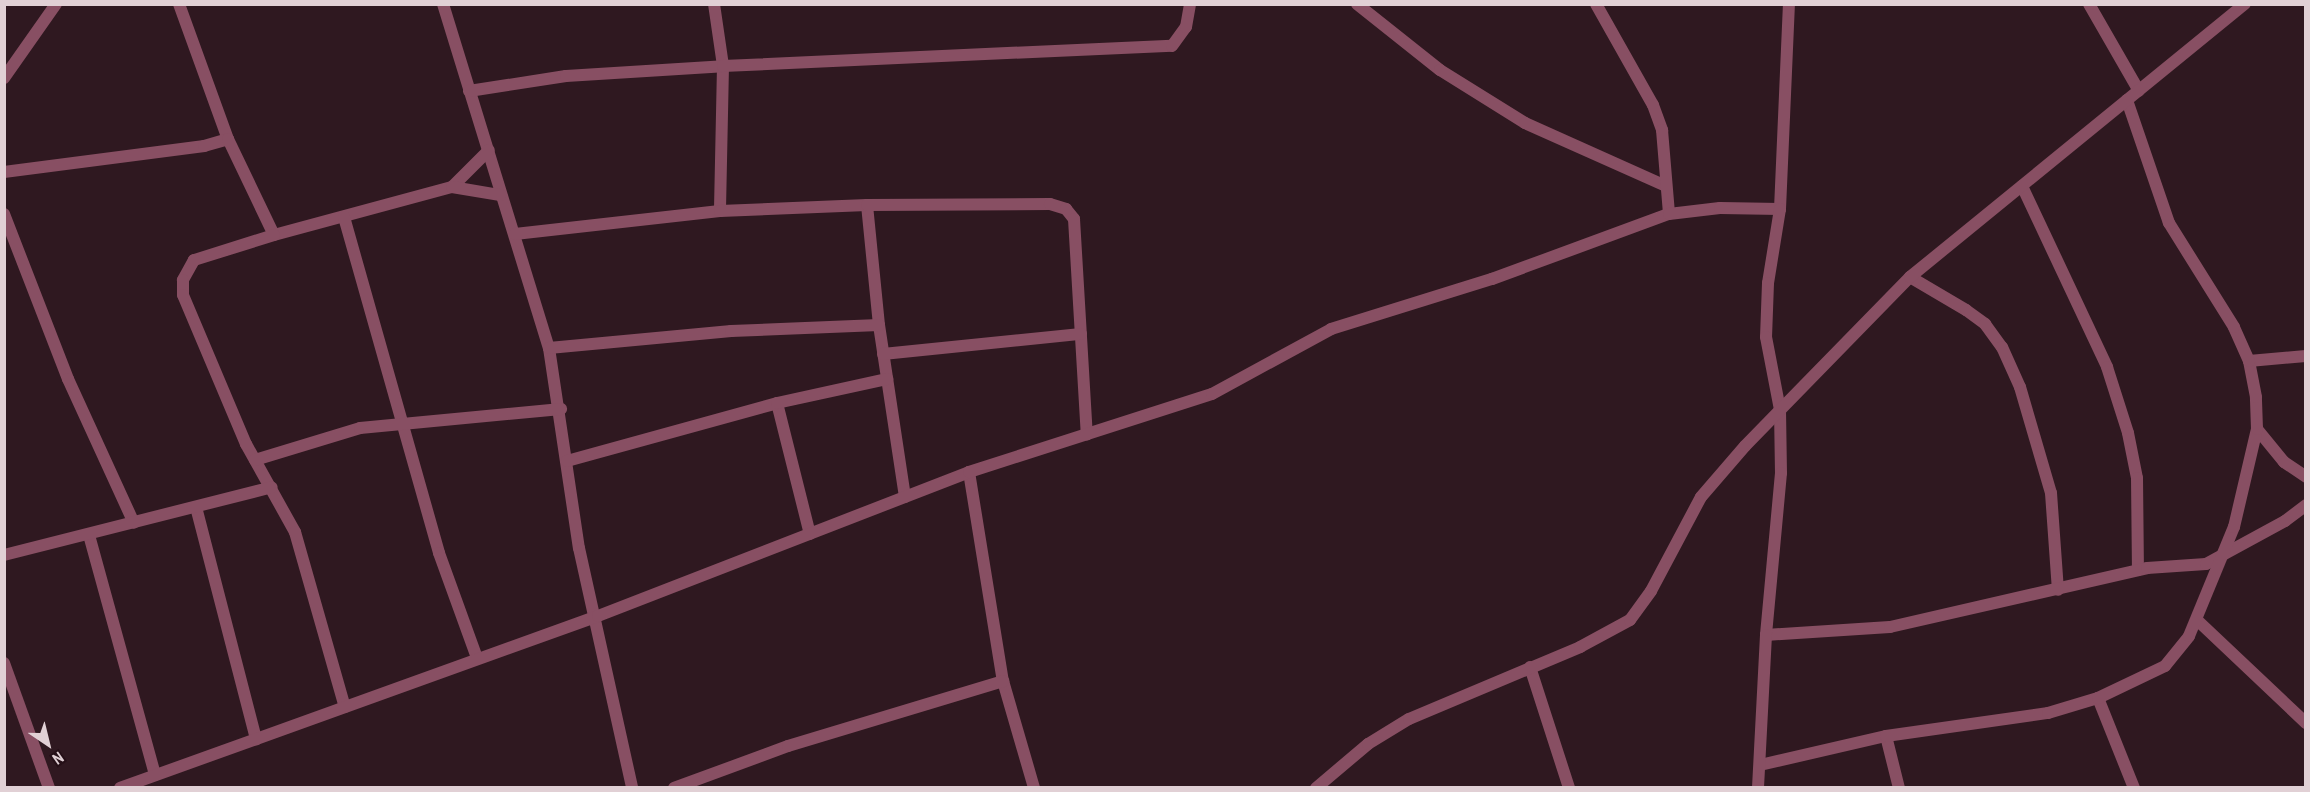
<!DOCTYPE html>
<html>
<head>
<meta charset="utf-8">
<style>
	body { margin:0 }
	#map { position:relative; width:2310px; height:792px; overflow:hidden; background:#2f1820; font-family:"Archivo Narrow",sans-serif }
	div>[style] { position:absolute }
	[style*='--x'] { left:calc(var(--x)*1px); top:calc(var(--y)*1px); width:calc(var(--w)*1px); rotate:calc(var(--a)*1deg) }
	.street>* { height:12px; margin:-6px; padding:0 6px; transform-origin:6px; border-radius:6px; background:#884f63 }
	span { translate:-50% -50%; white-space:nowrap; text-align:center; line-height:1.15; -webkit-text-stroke:6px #250f17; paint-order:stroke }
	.frame { position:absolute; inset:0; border:6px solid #e1d0d5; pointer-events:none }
	.north { position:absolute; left:18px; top:714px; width:60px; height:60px; -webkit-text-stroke:4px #250f17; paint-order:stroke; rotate:145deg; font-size:16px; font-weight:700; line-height:24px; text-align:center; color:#e1d0d5 }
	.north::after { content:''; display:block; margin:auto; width:21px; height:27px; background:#e1d0d5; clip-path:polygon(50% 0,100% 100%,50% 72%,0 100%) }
</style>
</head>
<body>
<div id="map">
	<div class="street">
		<div style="--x:179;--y:4;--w:144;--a:70.1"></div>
		<div style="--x:443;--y:4;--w:360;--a:72.9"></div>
		<div style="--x:549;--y:348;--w:202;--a:81.5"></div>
		<div style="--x:579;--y:548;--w:246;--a:77.5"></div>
		<div style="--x:714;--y:4;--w:63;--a:81.7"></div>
		<div style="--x:723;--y:66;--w:145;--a:91.2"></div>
		<div style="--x:1357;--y:4;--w:106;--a:38.5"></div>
		<div style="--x:1440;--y:70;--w:100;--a:31.9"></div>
		<div style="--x:1525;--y:123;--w:154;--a:24.1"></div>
		<div style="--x:1596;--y:4;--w:116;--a:60.6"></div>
		<div style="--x:1653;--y:105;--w:27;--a:70"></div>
		<div style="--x:1662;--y:130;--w:84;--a:85.2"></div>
		<div style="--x:2089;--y:4;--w:100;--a:60.1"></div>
		<div style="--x:4;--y:78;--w:90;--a:-54.9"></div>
		<div style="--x:469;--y:91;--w:98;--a:-8.8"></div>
		<div style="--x:566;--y:76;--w:157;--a:-3.6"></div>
		<div style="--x:723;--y:66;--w:449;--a:-2.6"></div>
		<div style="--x:1172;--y:46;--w:24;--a:-54"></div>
		<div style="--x:1186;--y:27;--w:23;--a:-80"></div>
		<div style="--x:4;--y:172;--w:202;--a:-7.4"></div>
		<div style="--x:204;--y:146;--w:25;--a:-16"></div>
		<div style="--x:228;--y:139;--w:106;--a:64.4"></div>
		<div style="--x:274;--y:235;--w:184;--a:-15.1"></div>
		<div style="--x:452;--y:187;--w:52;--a:-45"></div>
		<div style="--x:2022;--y:186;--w:200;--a:64.8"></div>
		<div style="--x:2107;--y:367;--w:69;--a:72.3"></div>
		<div style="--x:2128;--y:433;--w:46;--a:78.7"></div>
		<div style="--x:2137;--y:478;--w:92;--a:89.4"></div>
		<div style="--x:452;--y:187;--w:49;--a:9.5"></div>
		<div style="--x:867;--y:205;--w:121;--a:84.3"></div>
		<div style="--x:879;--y:325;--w:174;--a:81.4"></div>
		<div style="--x:1780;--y:209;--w:205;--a:-87.5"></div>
		<div style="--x:4;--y:214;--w:177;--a:68.8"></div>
		<div style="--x:68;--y:379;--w:158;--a:65.4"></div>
		<div style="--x:344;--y:217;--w:349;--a:74.2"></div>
		<div style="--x:439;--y:553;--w:112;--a:70.1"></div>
		<div style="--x:515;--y:234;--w:206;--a:-6.4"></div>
		<div style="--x:720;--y:211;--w:147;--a:-2.3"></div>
		<div style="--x:867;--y:205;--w:183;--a:-0.3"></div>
		<div style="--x:1050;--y:204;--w:17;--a:17"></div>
		<div style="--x:1066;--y:209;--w:13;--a:51"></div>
		<div style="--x:1074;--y:219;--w:216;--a:86.6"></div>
		<div style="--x:274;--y:235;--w:84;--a:162.6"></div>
		<div style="--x:194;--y:260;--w:23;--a:119"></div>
		<div style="--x:183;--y:280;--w:15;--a:90"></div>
		<div style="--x:183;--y:295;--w:162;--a:67.1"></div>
		<div style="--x:246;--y:444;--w:101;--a:60.9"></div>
		<div style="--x:295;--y:532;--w:182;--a:74.1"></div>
		<div style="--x:1910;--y:277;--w:65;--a:30.5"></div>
		<div style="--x:1966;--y:310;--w:24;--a:36"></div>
		<div style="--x:1985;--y:324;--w:29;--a:54"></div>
		<div style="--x:2002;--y:347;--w:44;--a:65.8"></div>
		<div style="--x:2020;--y:387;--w:110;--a:73.7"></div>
		<div style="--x:2051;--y:493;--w:97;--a:85.9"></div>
		<div style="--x:549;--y:348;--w:183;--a:-5.3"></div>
		<div style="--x:731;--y:331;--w:148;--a:-2.3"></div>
		<div style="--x:883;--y:354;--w:199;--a:-5.8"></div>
		<div style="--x:2249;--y:361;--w:57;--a:-5"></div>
		<div style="--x:777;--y:403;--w:135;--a:75.9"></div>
		<div style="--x:2257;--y:429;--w:43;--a:50.7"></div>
		<div style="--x:2284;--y:462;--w:27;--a:34"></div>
		<div style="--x:255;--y:460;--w:110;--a:-16.9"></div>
		<div style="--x:360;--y:428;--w:202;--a:-5.4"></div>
		<div style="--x:567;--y:461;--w:218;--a:-15.4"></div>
		<div style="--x:777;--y:403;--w:113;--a:-12.3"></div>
		<div style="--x:969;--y:472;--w:212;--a:80.8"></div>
		<div style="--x:1003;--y:681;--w:111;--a:73.8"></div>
		<div style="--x:196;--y:507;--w:240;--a:75.5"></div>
		<div style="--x:89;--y:535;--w:249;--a:74.6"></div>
		<div style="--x:4;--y:555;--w:276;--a:-14.2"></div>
		<div style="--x:2197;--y:620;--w:150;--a:43.4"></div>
		<div style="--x:1766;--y:635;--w:124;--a:-3.7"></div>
		<div style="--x:1890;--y:627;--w:264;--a:-12.9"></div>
		<div style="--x:2147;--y:568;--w:59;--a:-3.9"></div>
		<div style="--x:2206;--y:564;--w:90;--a:-28.6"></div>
		<div style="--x:2285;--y:521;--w:26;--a:-37"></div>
		<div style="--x:4;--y:663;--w:133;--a:70.2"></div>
		<div style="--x:1530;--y:667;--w:127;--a:72.1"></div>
		<div style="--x:2098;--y:698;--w:97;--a:68.2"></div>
		<div style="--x:1886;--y:736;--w:54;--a:76"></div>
		<div style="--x:1760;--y:765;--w:129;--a:-13"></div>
		<div style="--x:1886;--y:736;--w:164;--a:-8.1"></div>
		<div style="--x:2048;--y:713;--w:52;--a:-16.7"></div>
		<div style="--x:2098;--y:698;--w:74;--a:-25.5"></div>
		<div style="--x:2165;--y:666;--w:38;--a:-51"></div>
		<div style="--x:2189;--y:636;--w:118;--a:-67.6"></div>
		<div style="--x:2234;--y:527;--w:101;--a:-76.8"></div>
		<div style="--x:2257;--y:429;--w:32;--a:-92"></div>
		<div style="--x:2256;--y:397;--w:37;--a:-101"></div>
		<div style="--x:2249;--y:361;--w:37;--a:-114"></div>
		<div style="--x:2234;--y:327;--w:123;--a:-122"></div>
		<div style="--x:2169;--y:223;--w:130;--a:-108.9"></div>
		<div style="--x:120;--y:788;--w:508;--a:-19.79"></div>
		<div style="--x:598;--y:616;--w:398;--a:-21.2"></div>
		<div style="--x:969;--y:472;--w:255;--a:-17.8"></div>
		<div style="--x:1212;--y:394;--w:136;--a:-28.6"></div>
		<div style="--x:1331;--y:329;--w:169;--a:-17.3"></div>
		<div style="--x:1492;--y:279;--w:189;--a:-20.2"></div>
		<div style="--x:1669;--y:214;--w:51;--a:-6.7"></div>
		<div style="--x:1720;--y:208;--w:60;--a:1"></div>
		<div style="--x:1780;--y:209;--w:75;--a:99.2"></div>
		<div style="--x:1768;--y:283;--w:54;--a:92.1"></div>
		<div style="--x:1766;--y:337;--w:74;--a:79.1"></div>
		<div style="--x:1780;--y:410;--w:63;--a:89.1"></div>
		<div style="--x:1781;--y:473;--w:163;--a:95.3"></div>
		<div style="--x:1766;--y:635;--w:153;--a:93"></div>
		<div style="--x:674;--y:788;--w:121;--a:-20.2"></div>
		<div style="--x:788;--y:746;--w:225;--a:-16.8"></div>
		<div style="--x:1316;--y:788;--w:68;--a:-40.2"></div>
		<div style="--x:1368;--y:744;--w:48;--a:-31.4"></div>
		<div style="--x:1409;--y:719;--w:186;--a:-22.8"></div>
		<div style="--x:1580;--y:647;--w:57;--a:-28.4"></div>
		<div style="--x:1630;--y:620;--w:36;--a:-54"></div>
		<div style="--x:1651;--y:591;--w:106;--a:-62"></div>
		<div style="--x:1701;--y:497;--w:67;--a:-49.2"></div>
		<div style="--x:1745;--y:446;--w:236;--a:-45.7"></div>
		<div style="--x:1910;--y:277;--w:432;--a:-39.2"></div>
	</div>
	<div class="frame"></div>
	<div class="north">N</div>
</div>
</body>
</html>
